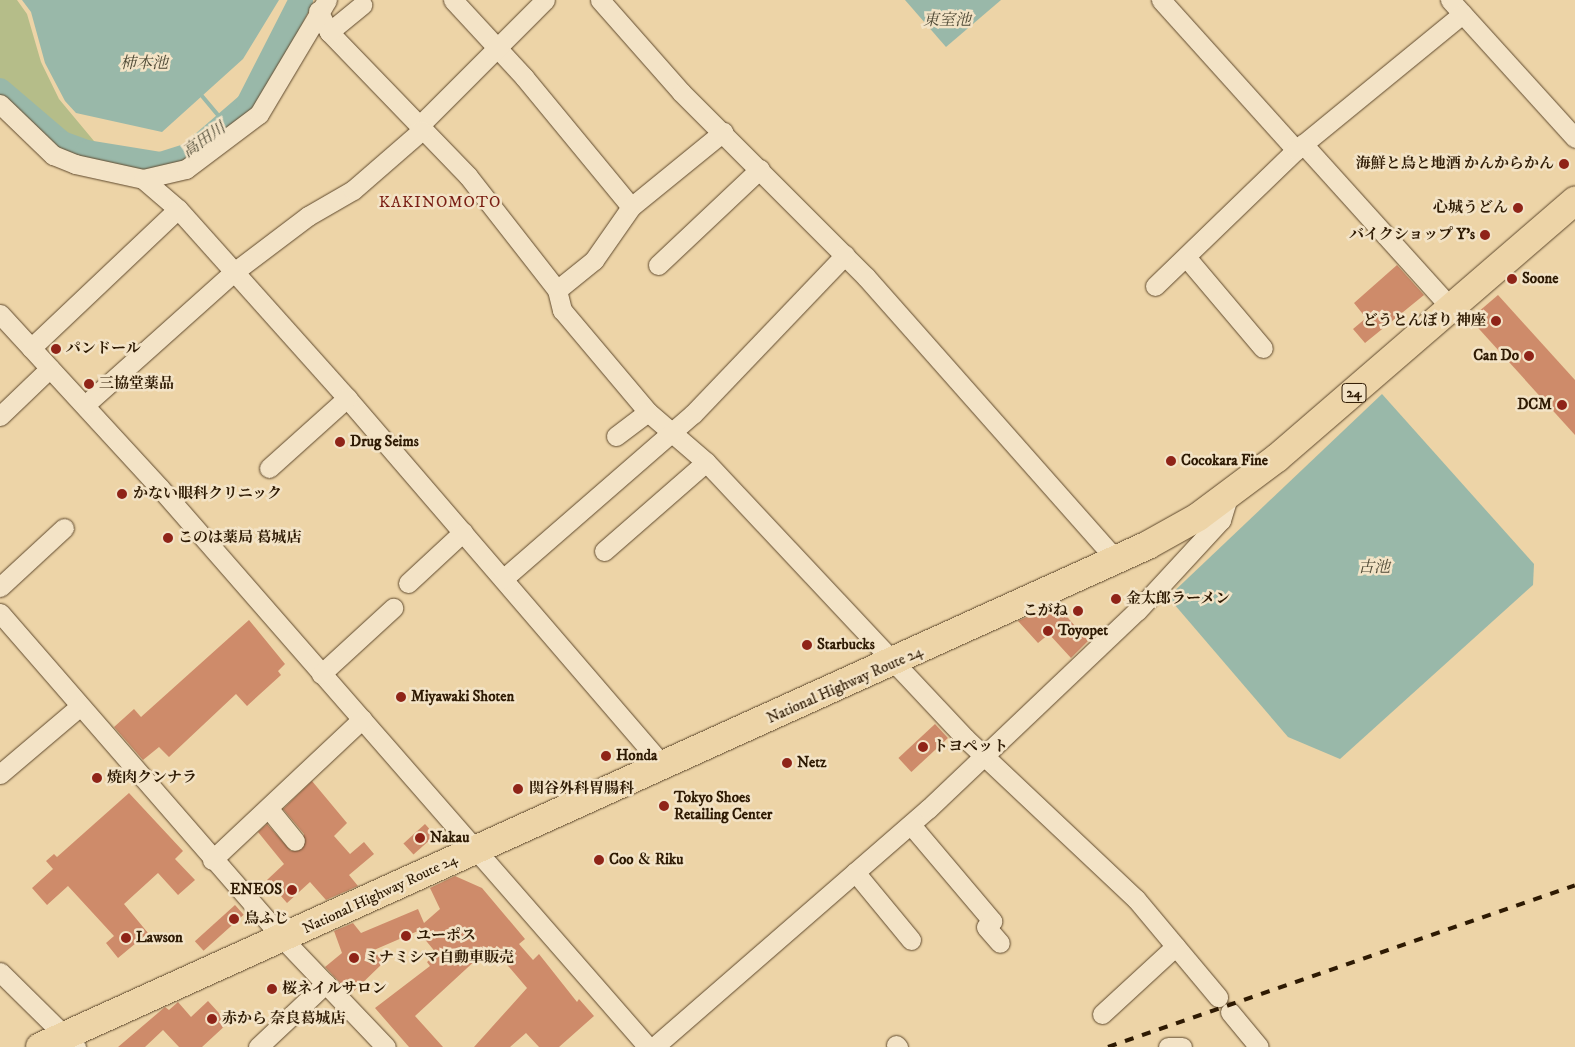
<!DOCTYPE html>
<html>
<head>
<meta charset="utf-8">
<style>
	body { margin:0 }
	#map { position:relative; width:1575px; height:1047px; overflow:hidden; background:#edd4a7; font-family:"IM FELL DW Pica","Noto Serif JP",serif }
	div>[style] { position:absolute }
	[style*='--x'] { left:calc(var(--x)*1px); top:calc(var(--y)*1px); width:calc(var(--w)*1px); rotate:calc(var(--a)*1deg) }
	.green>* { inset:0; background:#b5bd89 }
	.water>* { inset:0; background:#99b8a9 }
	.stream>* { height:4px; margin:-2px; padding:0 2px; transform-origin:2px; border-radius:2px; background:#99b8a9 }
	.river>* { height:24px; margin:-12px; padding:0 12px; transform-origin:12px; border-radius:12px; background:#99b8a9 }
	.building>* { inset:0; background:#ce8b6a; transform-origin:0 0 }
	.roads { filter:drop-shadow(0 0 1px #5e482c) drop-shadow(0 0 1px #5e482c) }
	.minor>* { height:19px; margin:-9.5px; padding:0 9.5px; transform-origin:9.5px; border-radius:9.5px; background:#f3e3c6 }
	.highway>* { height:28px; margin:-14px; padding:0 14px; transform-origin:14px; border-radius:14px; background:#edd4a7 }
	.rail>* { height:4px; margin-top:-2px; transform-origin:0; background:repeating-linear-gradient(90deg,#2e1a03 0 9px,transparent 0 18px) }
	.dots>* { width:14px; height:14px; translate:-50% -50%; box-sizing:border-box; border:2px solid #f3e3c6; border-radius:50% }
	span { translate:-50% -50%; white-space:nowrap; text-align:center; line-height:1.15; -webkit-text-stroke:5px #f3e3c6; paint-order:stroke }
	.shield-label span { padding:1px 4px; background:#f3e3c6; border:1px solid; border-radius:4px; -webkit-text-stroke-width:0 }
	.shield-label { font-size:14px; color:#2e1a03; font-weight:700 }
	.poi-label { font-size:15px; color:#2e1a03; font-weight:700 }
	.right { translate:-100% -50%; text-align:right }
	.left { translate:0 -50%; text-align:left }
	.street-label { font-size:15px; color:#2e1a03 }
	.water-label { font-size:16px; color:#4e4935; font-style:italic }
	.neighbourhood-label { font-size:16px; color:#7a1f14; letter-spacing:1px }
</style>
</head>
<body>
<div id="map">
	<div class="green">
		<div style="clip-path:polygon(0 0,17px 0,27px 14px,41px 62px,59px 99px,99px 147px,67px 141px,0 85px)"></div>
	</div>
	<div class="water">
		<div style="clip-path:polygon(22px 0,279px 0,243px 59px,162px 132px,76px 113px,65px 101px,45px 63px,31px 12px)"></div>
		<div style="clip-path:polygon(905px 0,1001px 0,946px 47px)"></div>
		<div style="clip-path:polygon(1382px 394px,1534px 564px,1533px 585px,1340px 759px,1288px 737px,1168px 597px)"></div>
	</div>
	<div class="stream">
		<div style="--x:202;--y:96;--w:39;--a:50"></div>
	</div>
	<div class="river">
		<div style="--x:0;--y:90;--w:82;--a:40.5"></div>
		<div style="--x:62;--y:143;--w:27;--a:20"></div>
		<div style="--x:87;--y:152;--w:75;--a:9.2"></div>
		<div style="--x:161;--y:164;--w:29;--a:-18"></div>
		<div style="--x:189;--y:155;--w:78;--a:-40.8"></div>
		<div style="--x:248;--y:104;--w:117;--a:-63"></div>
	</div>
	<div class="building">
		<div style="clip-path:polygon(1397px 265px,1424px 295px,1365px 343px,1353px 329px,1366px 318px,1354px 303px)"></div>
		<div style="clip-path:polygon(1498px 295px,1575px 380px,1575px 435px,1470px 319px)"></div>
		<div style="clip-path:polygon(1056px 604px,1088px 641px,1071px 658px,1049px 634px,1038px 643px,1018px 621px)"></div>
		<div style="clip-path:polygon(249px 620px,285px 664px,278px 671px,281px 675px,247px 706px,236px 694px,169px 757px,159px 747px,143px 760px,114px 727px,134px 709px,141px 717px)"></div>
		<div style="left:935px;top:724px;width:19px;height:50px;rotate:47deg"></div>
		<div style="clip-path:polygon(312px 781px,347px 823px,334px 836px,350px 854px,364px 842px,374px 854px,349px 875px,358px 886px,326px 900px,310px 882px,287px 903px,267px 880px,284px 864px,258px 832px,267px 824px,291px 851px,302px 849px,304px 834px,283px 809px)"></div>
		<div style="clip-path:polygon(129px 793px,183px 851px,175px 859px,195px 880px,178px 895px,158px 873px,124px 904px,148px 933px,118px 958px,106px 943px,114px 936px,68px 886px,47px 905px,32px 888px,53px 869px,46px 861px,54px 854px,57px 857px)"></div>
		<div style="left:425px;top:824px;width:15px;height:29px;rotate:48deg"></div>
		<div style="clip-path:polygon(455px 876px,482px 888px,525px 939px,519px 944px,533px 960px,539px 954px,577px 1002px,579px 999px,594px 1016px,559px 1047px,539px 1047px,526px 1033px,510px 1047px,474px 1047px,527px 988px,491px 946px,415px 1016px,443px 1047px,409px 1047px,375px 1008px,430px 966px,427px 962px,437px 954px,418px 931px,374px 950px,383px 963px,351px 994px,325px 967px,342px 953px,334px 931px,353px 923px,361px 933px,418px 909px,424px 923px,440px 909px,430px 888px)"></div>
		<div style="left:235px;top:905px;width:13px;height:54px;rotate:48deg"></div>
		<div style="clip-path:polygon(208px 1001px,228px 1023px,202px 1047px,179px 1047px,163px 1030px,145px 1047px,118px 1047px,165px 1007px,169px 1010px,178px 1002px,191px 1017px)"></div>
	</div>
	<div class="roads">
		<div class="minor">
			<div style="--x:453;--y:0;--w:105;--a:47.3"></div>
			<div style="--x:524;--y:77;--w:168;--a:50.5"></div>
			<div style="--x:600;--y:0;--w:123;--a:48.6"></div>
			<div style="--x:681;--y:92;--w:262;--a:45"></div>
			<div style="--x:866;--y:277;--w:379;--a:48.5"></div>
			<div style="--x:1161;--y:0;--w:202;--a:48"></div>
			<div style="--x:1450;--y:0;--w:186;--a:47.8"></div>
			<div style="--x:318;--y:11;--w:24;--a:62"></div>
			<div style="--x:329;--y:32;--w:200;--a:46"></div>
			<div style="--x:468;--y:176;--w:145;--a:52"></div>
			<div style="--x:557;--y:290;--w:21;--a:76"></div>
			<div style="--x:562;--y:310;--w:133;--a:49.9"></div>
			<div style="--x:648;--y:412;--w:77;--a:40.8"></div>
			<div style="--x:706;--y:462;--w:378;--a:46.8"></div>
			<div style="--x:965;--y:738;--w:235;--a:43.3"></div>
			<div style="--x:1136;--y:899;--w:128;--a:50.1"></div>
			<div style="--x:329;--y:32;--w:43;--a:-39.3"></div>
			<div style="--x:0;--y:104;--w:74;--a:43.9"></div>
			<div style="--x:53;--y:155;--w:24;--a:22"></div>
			<div style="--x:75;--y:164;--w:70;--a:12.4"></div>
			<div style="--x:143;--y:179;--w:44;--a:-13.1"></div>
			<div style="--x:186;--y:169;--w:91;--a:-37"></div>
			<div style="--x:259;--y:114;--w:133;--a:-59.2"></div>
			<div style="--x:419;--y:126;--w:178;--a:-45"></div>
			<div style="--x:1303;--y:144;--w:221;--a:47.9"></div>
			<div style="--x:143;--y:179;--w:46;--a:40.6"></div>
			<div style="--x:178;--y:209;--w:254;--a:48.2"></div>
			<div style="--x:347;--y:398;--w:485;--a:49.3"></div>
			<div style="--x:1186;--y:257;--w:119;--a:49.8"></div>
			<div style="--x:658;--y:265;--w:140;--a:-43.3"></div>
			<div style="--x:1155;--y:286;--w:196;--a:-44"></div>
			<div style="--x:1296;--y:150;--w:215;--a:-39.3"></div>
			<div style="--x:557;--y:290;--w:48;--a:-39"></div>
			<div style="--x:594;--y:260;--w:65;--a:-55.1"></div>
			<div style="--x:631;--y:207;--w:119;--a:-39.2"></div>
			<div style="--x:0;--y:314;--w:236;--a:47.4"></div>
			<div style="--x:160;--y:488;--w:742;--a:48.88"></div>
			<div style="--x:31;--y:348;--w:202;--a:-43.4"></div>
			<div style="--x:85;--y:405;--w:200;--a:-41.8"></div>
			<div style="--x:234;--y:272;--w:93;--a:-37.1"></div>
			<div style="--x:308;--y:216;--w:52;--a:-30"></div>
			<div style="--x:353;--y:190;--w:91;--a:-41"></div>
			<div style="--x:0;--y:416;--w:69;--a:-43.8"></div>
			<div style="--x:616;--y:436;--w:40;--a:-37"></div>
			<div style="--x:269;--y:468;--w:105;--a:-41.9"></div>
			<div style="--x:604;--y:551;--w:135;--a:-41.1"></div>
			<div style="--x:503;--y:579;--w:252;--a:-41"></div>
			<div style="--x:693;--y:414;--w:220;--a:-46.3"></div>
			<div style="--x:408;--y:583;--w:75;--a:-42.8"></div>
			<div style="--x:0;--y:587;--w:87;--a:-42.7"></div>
			<div style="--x:0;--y:613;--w:432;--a:49"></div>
			<div style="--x:283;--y:939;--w:149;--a:46.4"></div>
			<div style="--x:321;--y:674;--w:98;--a:-42.5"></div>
			<div style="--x:0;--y:774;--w:104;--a:-40.3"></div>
			<div style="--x:269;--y:809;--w:41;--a:50.9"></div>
			<div style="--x:911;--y:825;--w:126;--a:49.8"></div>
			<div style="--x:992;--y:921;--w:8;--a:135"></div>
			<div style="--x:986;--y:927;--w:21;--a:49"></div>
			<div style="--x:212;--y:860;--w:206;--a:-43.2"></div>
			<div style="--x:855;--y:872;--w:88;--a:50.5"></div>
			<div style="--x:0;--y:972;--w:107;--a:44.6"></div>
			<div style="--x:1230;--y:1012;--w:45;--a:50.4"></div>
			<div style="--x:1102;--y:1014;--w:100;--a:-42.6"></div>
			<div style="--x:896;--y:1045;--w:3;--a:45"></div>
			<div style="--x:258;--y:1047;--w:93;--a:-43.3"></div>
			<div style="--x:654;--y:1047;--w:363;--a:-41"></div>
			<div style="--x:928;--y:809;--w:288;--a:-43.5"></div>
			<div style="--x:1137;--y:611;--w:124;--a:-47.3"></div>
			<div style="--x:1221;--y:520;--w:27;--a:-73"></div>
			<div style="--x:1168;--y:1047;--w:14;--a:0"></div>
		</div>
		<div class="highway">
			<div style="--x:40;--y:1047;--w:1216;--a:-24.37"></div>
			<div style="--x:1148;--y:545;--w:57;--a:-29.2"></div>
			<div style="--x:1198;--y:517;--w:99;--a:-36.8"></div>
			<div style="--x:1277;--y:458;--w:394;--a:-40.8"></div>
		</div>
	</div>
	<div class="rail">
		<div style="--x:1108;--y:1047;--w:494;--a:-19.1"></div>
	</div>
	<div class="dots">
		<div style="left:1564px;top:164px;background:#8f2418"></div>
		<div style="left:1518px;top:208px;background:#8f2418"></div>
		<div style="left:1485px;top:235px;background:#8f2418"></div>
		<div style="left:1512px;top:279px;background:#8f2418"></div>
		<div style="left:1496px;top:321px;background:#8f2418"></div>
		<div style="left:56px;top:349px;background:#8f2418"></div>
		<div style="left:1529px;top:356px;background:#8f2418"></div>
		<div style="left:89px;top:384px;background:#8f2418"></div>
		<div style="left:1562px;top:405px;background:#8f2418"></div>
		<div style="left:340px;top:442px;background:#8f2418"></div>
		<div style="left:1171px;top:461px;background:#8f2418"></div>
		<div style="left:122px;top:494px;background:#8f2418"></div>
		<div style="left:168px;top:538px;background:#8f2418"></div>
		<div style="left:1116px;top:599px;background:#8f2418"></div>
		<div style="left:1078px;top:611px;background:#8f2418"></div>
		<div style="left:1048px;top:631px;background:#8f2418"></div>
		<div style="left:807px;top:645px;background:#8f2418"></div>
		<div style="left:401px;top:697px;background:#8f2418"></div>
		<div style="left:923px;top:747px;background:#8f2418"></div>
		<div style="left:606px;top:756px;background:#8f2418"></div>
		<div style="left:787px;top:763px;background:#8f2418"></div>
		<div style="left:97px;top:778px;background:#8f2418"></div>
		<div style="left:518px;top:789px;background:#8f2418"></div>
		<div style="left:664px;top:806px;background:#8f2418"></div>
		<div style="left:420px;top:838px;background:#8f2418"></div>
		<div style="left:599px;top:860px;background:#8f2418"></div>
		<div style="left:292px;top:890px;background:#8f2418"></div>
		<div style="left:234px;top:919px;background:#8f2418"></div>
		<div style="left:406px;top:936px;background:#8f2418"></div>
		<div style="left:126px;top:938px;background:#8f2418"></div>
		<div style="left:354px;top:958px;background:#8f2418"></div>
		<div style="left:272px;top:989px;background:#8f2418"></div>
		<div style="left:212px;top:1019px;background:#8f2418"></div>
	</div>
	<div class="shield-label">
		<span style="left:1354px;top:393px">24</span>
	</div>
	<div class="poi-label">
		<span class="right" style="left:1554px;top:164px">海鮮と鳥と地酒 かんからかん</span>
		<span class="right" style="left:1508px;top:208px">心城うどん</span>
		<span class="right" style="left:1475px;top:235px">バイクショップ Y's</span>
		<span class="left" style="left:1522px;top:279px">Soone</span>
		<span class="right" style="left:1486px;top:321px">どうとんぼり 神座</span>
		<span class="left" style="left:66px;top:349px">パンドール</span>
		<span class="right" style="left:1519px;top:356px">Can Do</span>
		<span class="left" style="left:99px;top:384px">三協堂薬品</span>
		<span class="right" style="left:1552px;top:405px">DCM</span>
		<span class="left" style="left:350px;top:442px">Drug Seims</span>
		<span class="left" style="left:1181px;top:461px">Cocokara Fine</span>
		<span class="left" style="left:133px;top:494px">かない眼科クリニック</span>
		<span class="left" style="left:178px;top:538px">このは薬局 葛城店</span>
		<span class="left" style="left:1126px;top:599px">金太郎ラーメン</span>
		<span class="right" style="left:1068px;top:611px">こがね</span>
		<span class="left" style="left:1058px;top:631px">Toyopet</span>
		<span class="left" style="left:817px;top:645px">Starbucks</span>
		<span class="left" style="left:411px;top:697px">Miyawaki Shoten</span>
		<span class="left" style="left:933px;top:747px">トヨペット</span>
		<span class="left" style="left:616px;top:756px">Honda</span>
		<span class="left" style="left:797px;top:763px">Netz</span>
		<span class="left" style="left:107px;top:778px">焼肉クンナラ</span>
		<span class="left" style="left:529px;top:789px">関谷外科胃腸科</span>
		<span class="left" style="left:674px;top:806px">Tokyo Shoes<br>Retailing Center</span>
		<span class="left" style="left:430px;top:838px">Nakau</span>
		<span class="left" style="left:609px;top:860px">Coo ＆ Riku</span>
		<span class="right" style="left:282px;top:890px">ENEOS</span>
		<span class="left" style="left:244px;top:919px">鳥ふじ</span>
		<span class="left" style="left:416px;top:936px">ユーポス</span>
		<span class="left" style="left:136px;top:938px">Lawson</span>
		<span class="left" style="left:364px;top:958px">ミナミシマ自動車販売</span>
		<span class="left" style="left:282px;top:989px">桜ネイルサロン</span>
		<span class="left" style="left:222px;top:1019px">赤から 奈良葛城店</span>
	</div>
	<div class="street-label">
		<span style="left:845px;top:685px;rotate:-24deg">National Highway Route 24</span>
		<span style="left:380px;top:894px;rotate:-25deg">National Highway Route 24</span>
	</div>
	<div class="water-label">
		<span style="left:947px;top:20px">東室池</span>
		<span style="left:144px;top:63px">柿本池</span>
		<span style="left:204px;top:140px;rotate:-35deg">高田川</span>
		<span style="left:1374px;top:567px">古池</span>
	</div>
	<div class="neighbourhood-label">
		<span style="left:440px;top:202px">KAKINOMOTO</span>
	</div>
</div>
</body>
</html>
